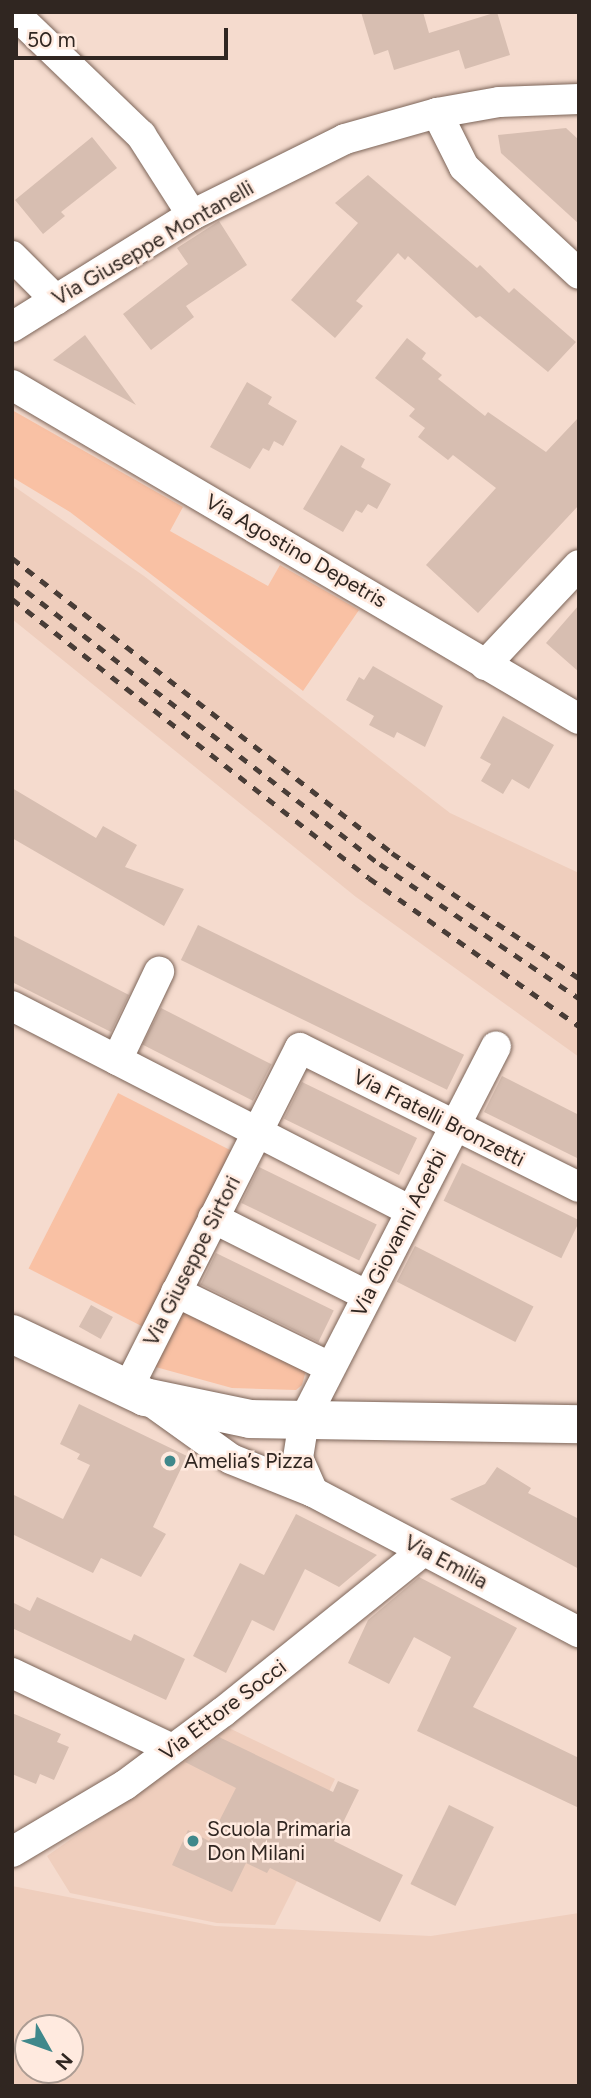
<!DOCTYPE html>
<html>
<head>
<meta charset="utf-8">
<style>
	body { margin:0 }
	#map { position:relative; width:591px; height:2098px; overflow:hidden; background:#f5dbce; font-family:Figtree,sans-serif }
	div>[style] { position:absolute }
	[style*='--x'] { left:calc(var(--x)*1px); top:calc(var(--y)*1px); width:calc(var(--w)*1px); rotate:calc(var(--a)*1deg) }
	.built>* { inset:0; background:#efcebd }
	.green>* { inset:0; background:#f9c1a4; transform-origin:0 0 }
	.building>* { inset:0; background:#d7beb1; transform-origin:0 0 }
	.roads { filter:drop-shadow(0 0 2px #7c6559) drop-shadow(0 0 2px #7c6559) }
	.minor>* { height:30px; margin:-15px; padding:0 15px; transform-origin:15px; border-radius:15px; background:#fff }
	.secondary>* { height:38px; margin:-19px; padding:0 19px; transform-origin:19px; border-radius:19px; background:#fff }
	.rail>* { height:5px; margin-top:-2.5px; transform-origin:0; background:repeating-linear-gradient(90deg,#493d37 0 9px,transparent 0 18px) }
	.dots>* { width:19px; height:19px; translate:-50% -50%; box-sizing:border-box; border:4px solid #ffeadf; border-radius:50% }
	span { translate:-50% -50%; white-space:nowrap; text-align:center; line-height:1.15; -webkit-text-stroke:5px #ffeadf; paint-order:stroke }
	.street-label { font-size:21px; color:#302621 }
	.poi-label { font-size:21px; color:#302621 }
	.left { translate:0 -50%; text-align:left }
	.frame { position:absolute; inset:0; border:14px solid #302621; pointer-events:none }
	.north { position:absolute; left:14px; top:2014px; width:70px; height:70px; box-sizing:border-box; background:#ffeadf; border:2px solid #ac9c93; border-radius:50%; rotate:130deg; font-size:19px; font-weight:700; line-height:28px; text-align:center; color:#302621 }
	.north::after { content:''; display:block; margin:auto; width:24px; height:32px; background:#40888b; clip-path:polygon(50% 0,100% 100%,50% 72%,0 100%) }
	.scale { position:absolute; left:14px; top:28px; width:214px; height:32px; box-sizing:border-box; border:4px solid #302621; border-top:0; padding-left:9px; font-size:21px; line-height:24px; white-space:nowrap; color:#302621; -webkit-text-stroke:5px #ffeadf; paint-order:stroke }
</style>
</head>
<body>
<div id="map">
	<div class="built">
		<div style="clip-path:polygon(12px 485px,144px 576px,450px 813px,579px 873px,579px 1057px,356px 897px,12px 619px)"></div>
		<div style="clip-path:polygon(229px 1728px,335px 1779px,315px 1820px,325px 1825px,275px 1925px,217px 1923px,70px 1893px,47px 1856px)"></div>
		<div style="clip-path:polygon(evenodd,12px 1886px,215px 1926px,431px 1936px,579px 1913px,579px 2086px,12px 2086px,12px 1886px,28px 2028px,70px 2028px,70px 2070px,28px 2070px,28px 2028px)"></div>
	</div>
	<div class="green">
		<div style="clip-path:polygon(12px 410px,183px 507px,170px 531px,268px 586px,280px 565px,359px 610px,303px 691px,70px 512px,12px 477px)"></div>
		<div style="left:118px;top:1093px;width:129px;height:197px;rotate:27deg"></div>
		<div style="clip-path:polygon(179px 1309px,307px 1367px,302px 1385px,296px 1390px,232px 1388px,152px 1366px)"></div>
	</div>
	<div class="building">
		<div style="clip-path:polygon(361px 12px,423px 12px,429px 33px,497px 12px,510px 55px,465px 69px,459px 50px,394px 70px,388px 50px,374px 55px)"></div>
		<div style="clip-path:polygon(566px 128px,579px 140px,579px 224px,501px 153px,498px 135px)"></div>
		<div style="clip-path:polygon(92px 137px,117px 168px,61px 212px,65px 216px,43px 234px,15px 200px)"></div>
		<div style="clip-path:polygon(368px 175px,477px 268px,480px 265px,509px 293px,514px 288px,576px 342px,548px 372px,480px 316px,476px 318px,408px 256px,405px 260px,398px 253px,356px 301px,363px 306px,335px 338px,291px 300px,358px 223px,335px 203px)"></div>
		<div style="clip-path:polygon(219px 221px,247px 265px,186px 306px,194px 317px,151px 350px,123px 314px,188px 264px,177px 248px)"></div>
		<div style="clip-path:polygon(85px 335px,136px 405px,53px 360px)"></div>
		<div style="clip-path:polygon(407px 338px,426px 353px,422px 359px,442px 375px,438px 379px,485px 416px,488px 412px,546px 452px,579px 417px,579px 505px,478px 613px,426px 565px,496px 488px,453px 455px,448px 460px,418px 437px,425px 428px,409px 416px,415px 409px,375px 378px)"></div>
		<div style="clip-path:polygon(247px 382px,272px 397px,268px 404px,297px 421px,283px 446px,274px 441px,269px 451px,263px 448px,250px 469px,210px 447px)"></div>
		<div style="clip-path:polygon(341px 445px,365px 459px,361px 467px,391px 484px,377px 509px,368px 504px,362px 513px,356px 510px,343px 532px,303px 509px)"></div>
		<div style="clip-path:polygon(579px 605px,579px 672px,546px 643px)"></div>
		<div style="clip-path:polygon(373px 666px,443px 706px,425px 747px,397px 732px,394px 738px,369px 725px,374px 716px,346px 700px,359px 677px,364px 680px)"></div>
		<div style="clip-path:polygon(503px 716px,554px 745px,529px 789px,512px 779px,503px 794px,481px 781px,491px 764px,480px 758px)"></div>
		<div style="clip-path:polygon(12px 788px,96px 838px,103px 826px,137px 845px,125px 867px,184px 889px,164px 926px,12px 838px)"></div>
		<div style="left:198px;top:925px;width:296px;height:39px;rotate:26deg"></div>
		<div style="clip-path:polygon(12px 935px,129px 995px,111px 1032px,12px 982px)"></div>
		<div style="left:161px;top:1008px;width:124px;height:41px;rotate:27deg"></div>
		<div style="clip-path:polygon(502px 1076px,579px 1115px,579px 1159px,484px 1112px)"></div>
		<div style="left:302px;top:1082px;width:128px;height:41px;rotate:26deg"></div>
		<div style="left:462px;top:1163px;width:131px;height:42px;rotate:26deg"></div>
		<div style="left:259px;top:1167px;width:131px;height:40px;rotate:26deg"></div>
		<div style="left:415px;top:1246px;width:133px;height:40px;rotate:27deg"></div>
		<div style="left:216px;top:1253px;width:131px;height:35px;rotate:26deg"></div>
		<div style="left:91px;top:1305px;width:25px;height:25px;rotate:29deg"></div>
		<div style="clip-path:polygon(79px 1404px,187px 1456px,153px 1527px,166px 1534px,141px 1577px,101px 1558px,93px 1573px,12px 1534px,12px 1494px,63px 1519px,90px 1465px,77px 1459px,80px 1454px,60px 1444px)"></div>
		<div style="clip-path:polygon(497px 1467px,531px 1488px,528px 1493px,579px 1519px,579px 1569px,450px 1499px,485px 1484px)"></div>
		<div style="clip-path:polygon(296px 1514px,377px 1555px,339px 1587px,305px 1569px,274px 1631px,252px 1620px,226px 1673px,193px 1656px,240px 1563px,264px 1575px)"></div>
		<div style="clip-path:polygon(419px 1577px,517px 1628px,473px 1707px,579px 1758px,579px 1808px,417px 1731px,451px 1657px,414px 1637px,389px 1684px,348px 1663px,368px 1620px)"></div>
		<div style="clip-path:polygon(37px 1597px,131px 1641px,134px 1634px,185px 1659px,166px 1700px,12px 1628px,12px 1602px,30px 1611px)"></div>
		<div style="clip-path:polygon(12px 1713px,61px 1734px,57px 1742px,69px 1747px,54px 1780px,40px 1774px,36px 1784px,12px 1774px)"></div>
		<div style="clip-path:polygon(219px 1737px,333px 1792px,338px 1781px,359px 1790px,334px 1841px,403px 1875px,380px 1922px,270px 1868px,267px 1873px,246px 1863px,232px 1892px,172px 1865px,188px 1830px,209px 1841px,236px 1788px,185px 1762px)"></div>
		<div style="left:449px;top:1805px;width:50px;height:88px;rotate:26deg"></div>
	</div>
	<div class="roads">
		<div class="minor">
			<div style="--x:13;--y:12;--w:178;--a:43.9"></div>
			<div style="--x:141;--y:135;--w:95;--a:57.5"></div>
			<div style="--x:437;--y:113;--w:60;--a:63.4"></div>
			<div style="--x:464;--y:167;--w:157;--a:42.9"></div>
			<div style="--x:12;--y:256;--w:62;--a:45"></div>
			<div style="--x:12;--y:327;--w:212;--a:-31.9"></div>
			<div style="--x:192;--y:215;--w:171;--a:-26.4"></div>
			<div style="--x:345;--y:139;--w:96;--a:-15.8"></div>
			<div style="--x:437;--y:113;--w:63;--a:-10.1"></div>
			<div style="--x:499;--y:102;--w:80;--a:-2.1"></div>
			<div style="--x:12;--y:385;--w:658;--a:30.5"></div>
			<div style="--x:485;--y:665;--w:137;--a:-46.8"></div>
			<div style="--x:12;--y:1006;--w:446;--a:27.2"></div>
			<div style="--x:117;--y:1060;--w:98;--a:-64.5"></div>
			<div style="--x:213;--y:1218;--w:171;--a:26.7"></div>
			<div style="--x:176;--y:1292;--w:171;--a:26"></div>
			<div style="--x:127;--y:1390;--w:383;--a:-63.2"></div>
			<div style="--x:300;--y:1048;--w:312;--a:26.5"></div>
			<div style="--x:149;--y:1400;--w:101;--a:35.7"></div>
			<div style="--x:231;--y:1459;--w:88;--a:21.9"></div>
			<div style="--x:313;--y:1492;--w:301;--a:27.8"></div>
			<div style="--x:313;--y:1492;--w:37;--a:-114"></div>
			<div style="--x:298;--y:1458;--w:38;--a:-81"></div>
			<div style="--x:304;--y:1420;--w:420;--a:-62.8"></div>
			<div style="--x:12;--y:1673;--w:177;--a:25.4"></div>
			<div style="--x:12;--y:1852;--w:131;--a:-30.7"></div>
			<div style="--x:125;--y:1785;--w:122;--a:-36.7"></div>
			<div style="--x:223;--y:1712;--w:257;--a:-38.8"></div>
		</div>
		<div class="secondary">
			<div style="--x:12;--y:1334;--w:147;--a:25.3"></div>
			<div style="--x:145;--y:1397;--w:107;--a:11.8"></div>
			<div style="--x:250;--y:1419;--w:329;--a:0.9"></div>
		</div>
	</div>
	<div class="rail">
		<div style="--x:12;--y:558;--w:481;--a:37.8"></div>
		<div style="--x:392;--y:853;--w:225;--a:33.8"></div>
		<div style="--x:12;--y:580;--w:465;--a:37.7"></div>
		<div style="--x:380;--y:864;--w:240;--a:34"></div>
		<div style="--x:12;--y:599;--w:453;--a:38"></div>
		<div style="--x:369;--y:878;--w:257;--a:35.2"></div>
	</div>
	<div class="dots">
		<div style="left:170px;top:1461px;background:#40888b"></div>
		<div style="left:193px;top:1841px;background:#40888b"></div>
	</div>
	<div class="street-label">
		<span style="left:153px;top:243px;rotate:-30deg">Via Giuseppe Montanelli</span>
		<span style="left:296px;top:551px;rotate:30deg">Via Agostino Depetris</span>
		<span style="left:439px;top:1118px;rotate:27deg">Via Fratelli Bronzetti</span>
		<span style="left:399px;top:1233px;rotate:-63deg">Via Giovanni Acerbi</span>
		<span style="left:192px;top:1261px;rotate:-63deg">Via Giuseppe Sirtori</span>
		<span style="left:446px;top:1562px;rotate:28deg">Via Emilia</span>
		<span style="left:223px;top:1710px;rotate:-37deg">Via Ettore Socci</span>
	</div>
	<div class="poi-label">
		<span class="left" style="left:184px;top:1461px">Amelia’s Pizza</span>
		<span class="left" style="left:207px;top:1841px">Scuola Primaria<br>Don Milani</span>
	</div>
	<div class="frame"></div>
	<div class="north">N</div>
	<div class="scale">50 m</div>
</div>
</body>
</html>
